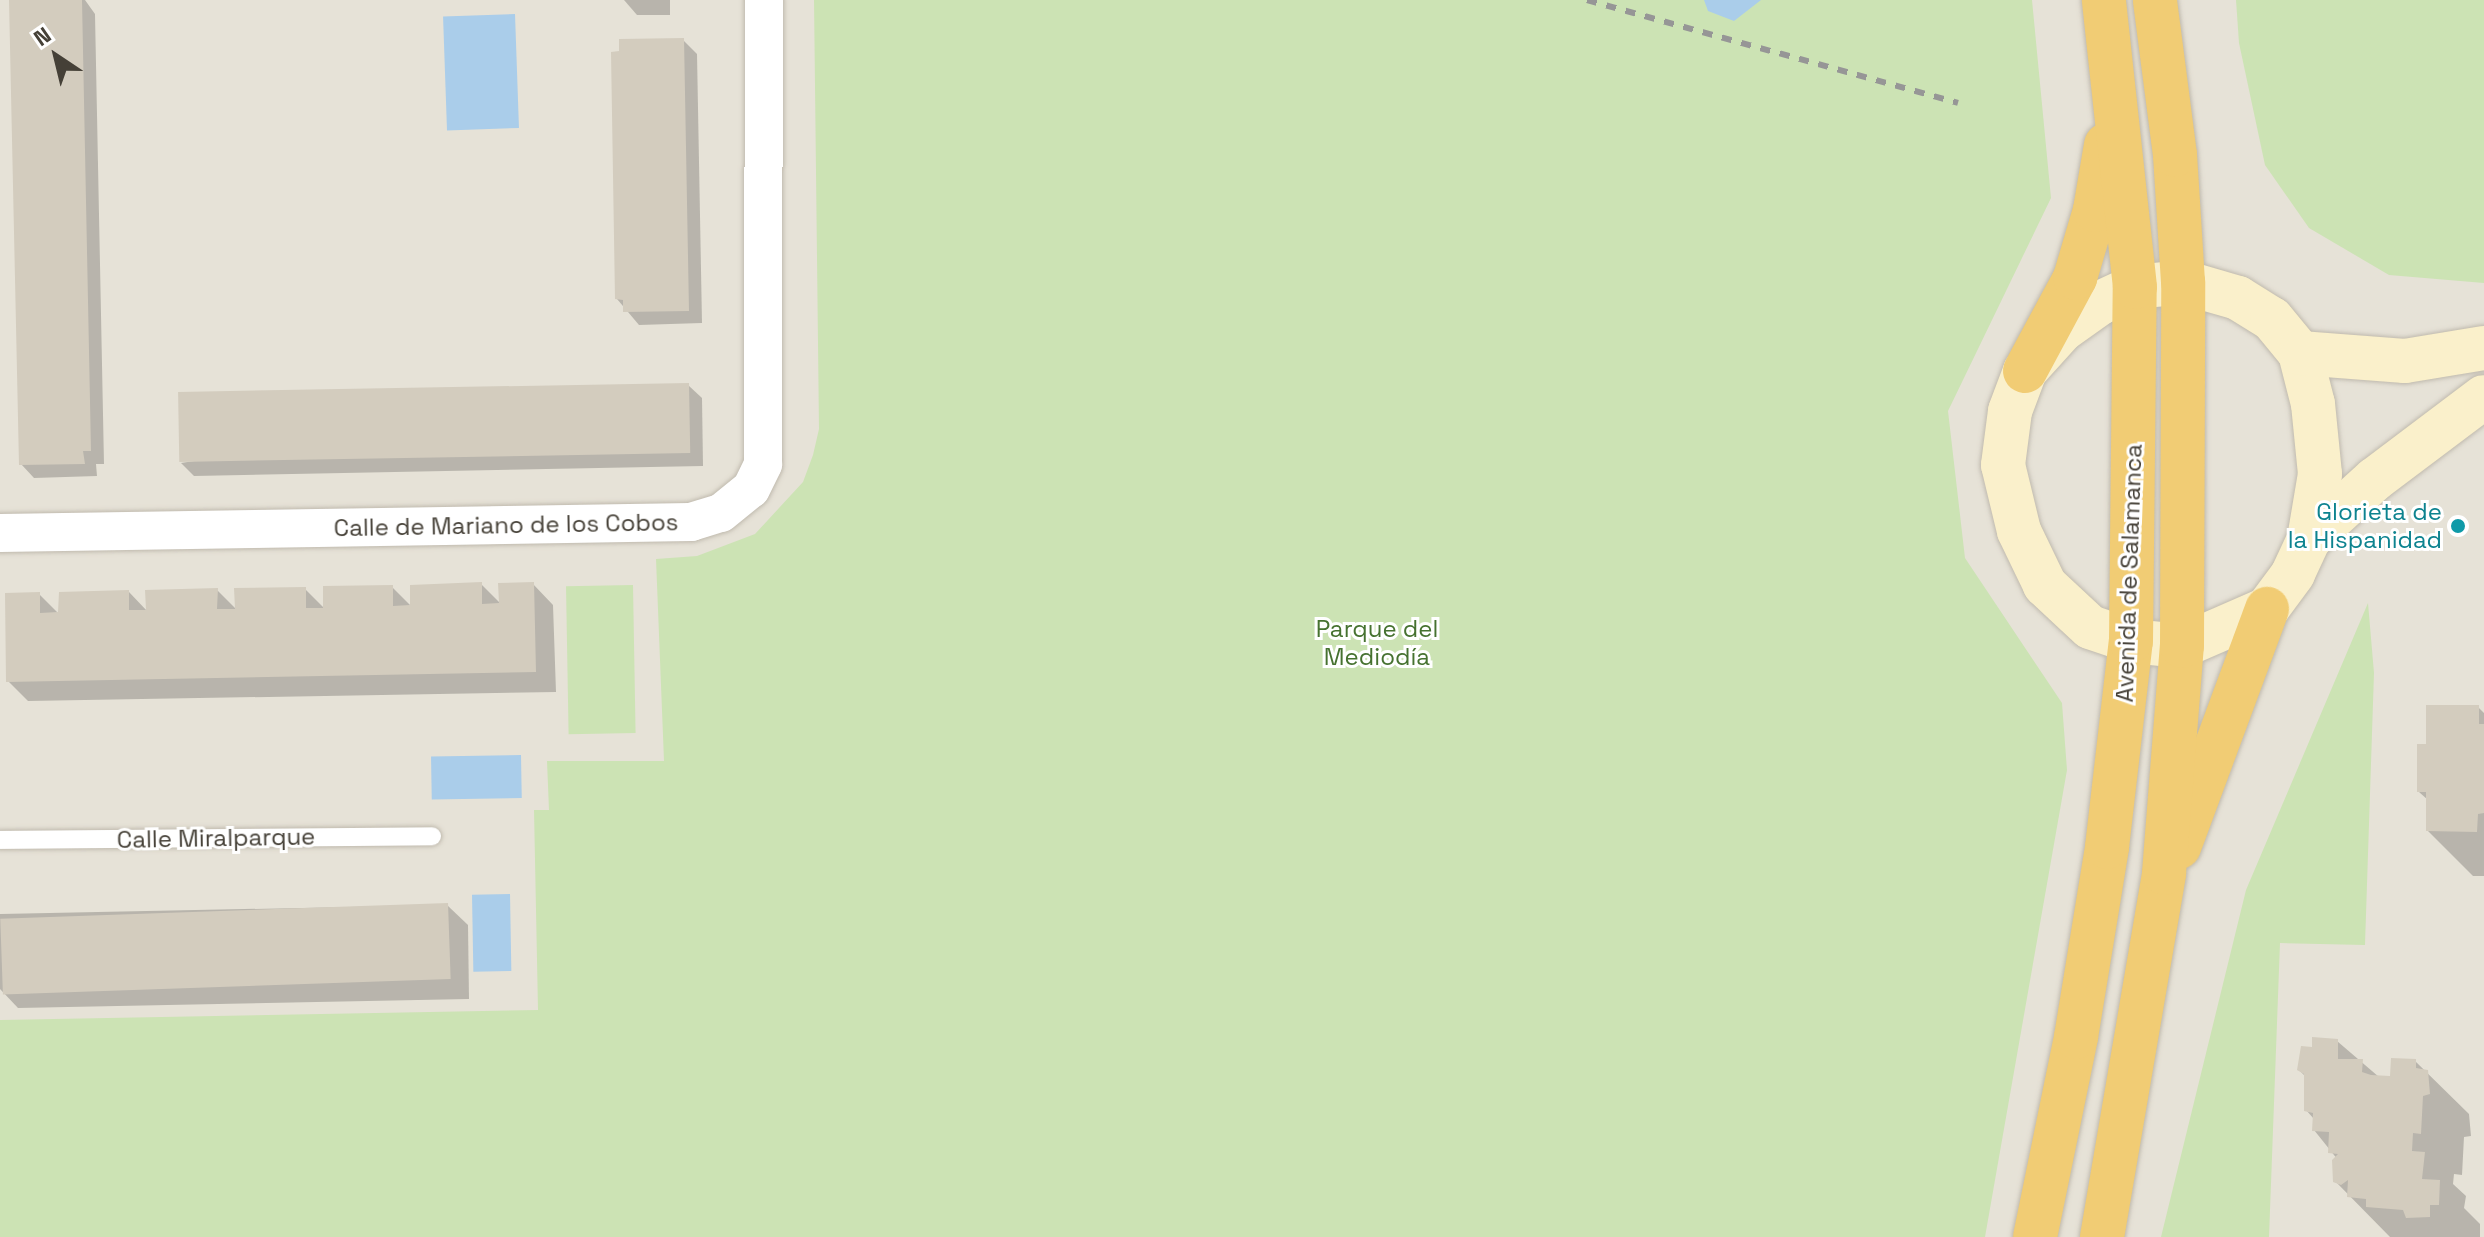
<!DOCTYPE html>
<html>
<head>
<meta charset="utf-8">
<style>
	body { margin:0 }
	#map { position:relative; width:2484px; height:1237px; overflow:hidden; background:#f2f0e8; font-family:"Space Grotesk",sans-serif }
	div>[style] { position:absolute }
	[style*='--x'] { left:calc(var(--x)*1px); top:calc(var(--y)*1px); width:calc(var(--w)*1px); rotate:calc(var(--a)*1deg) }
	.residential>* { inset:0; background:#e6e2d7; transform-origin:0 0 }
	.green>* { inset:0; background:#cce3b4; transform-origin:0 0 }
	.water>* { inset:0; background:#aacdea; transform-origin:0 0 }
	.shadow>* { inset:0; background:#0003 }
	.building>* { inset:0; background:#d3ccbe; transform-origin:0 0 }
	.roads { filter:drop-shadow(0 0 2px #c0baae) drop-shadow(0 0 2px #c0baae) }
	.lane>* { height:18px; margin:-9px; padding:0 9px; transform-origin:9px; border-radius:9px; background:#fff }
	.street>* { height:38px; margin:-19px; padding:0 19px; transform-origin:19px; border-radius:19px; background:#fff }
	.secondary>* { height:44px; margin:-22px; padding:0 22px; transform-origin:22px; border-radius:22px; background:#faf0cb }
	.highway>* { height:44px; margin:-22px; padding:0 22px; transform-origin:22px; border-radius:22px; background:#f1cc74 }
	.rail>* { height:6px; margin-top:-3px; transform-origin:0; background:repeating-linear-gradient(90deg,#969696 0 10px,transparent 0 20px) }
	.dots>* { width:22px; height:22px; translate:-50% -50%; box-sizing:border-box; border:4px solid #fff; border-radius:50% }
	span { translate:-50% -50%; white-space:nowrap; text-align:center; line-height:1.15; -webkit-text-stroke:6px #fff; paint-order:stroke }
	.culture-label { font-size:24px; color:#0d838f }
	.right { translate:-100% -50%; text-align:right }
	.street-label { font-size:24px; color:#454037 }
	.park-label { font-size:24px; color:#467230 }
	.north { position:absolute; left:16px; top:16px; width:80px; height:80px; -webkit-text-stroke:6px #fff; paint-order:stroke; rotate:325deg; font-size:22px; font-weight:700; line-height:32px; text-align:center; color:#454037 }
	.north::after { content:''; display:block; margin:auto; width:28px; height:36px; background:#454037; clip-path:polygon(50% 0,100% 100%,50% 72%,0 100%) }
</style>
</head>
<body>
<div id="map">
	<div class="residential">
		<div style="left:0;top:0;width:2484px;height:1237px"></div>
	</div>
	<div class="green">
		<div style="clip-path:polygon(814px 0,2032px 0,2051px 198px,1948px 411px,1965px 558px,2062px 703px,2067px 770px,1985px 1237px,0 1237px,0 1020px,538px 1010px,534px 810px,549px 810px,547px 761px,664px 761px,656px 559px,697px 556px,755px 534px,803px 482px,813px 455px,819px 429px)"></div>
		<div style="clip-path:polygon(2236px 0,2484px 0,2484px 283px,2389px 275px,2309px 228px,2265px 165px,2239px 43px)"></div>
		<div style="left:633px;top:585px;width:148px;height:67px;rotate:89deg"></div>
		<div style="clip-path:polygon(2368px 603px,2374px 673px,2365px 945px,2280px 943px,2269px 1237px,2161px 1237px,2246px 890px)"></div>
	</div>
	<div class="water">
		<div style="clip-path:polygon(1704px 0,1761px 0,1734px 21px,1708px 11px)"></div>
		<div style="left:515px;top:14px;width:114px;height:72px;rotate:88deg"></div>
		<div style="left:521px;top:755px;width:43px;height:90px;rotate:89deg"></div>
		<div style="left:510px;top:894px;width:77px;height:38px;rotate:89deg"></div>
	</div>
	<div class="shadow">
		<div style="clip-path:polygon(11px 0,85px 0,95px 14px,104px 464px,96px 464px,97px 476px,34px 478px,21px 464px)"></div>
		<div style="clip-path:polygon(670px 0,670px 15px,637px 15px,624px 0)"></div>
		<div style="clip-path:polygon(683px 40px,697px 54px,702px 323px,639px 325px,617px 299px,621px 53px)"></div>
		<div style="clip-path:polygon(688px 385px,702px 398px,703px 466px,194px 476px,181px 463px)"></div>
		<div style="clip-path:polygon(481px 584px,501px 604px,533px 584px,553px 605px,556px 692px,28px 701px,8px 681px,39px 594px,60px 615px,129px 592px,148px 612px,217px 590px,237px 610px,305px 589px,325px 609px,392px 587px,412px 607px)"></div>
		<div style="clip-path:polygon(2478px 707px,2484px 713px,2484px 876px,2473px 876px,2428px 831px,2428px 800px,2419px 792px,2428px 746px)"></div>
		<div style="clip-path:polygon(447px 905px,468px 925px,469px 999px,18px 1008px,0 989px,0 914px)"></div>
		<div style="clip-path:polygon(2337px 1041px,2379px 1077px,2392px 1078px,2415px 1061px,2469px 1114px,2471px 1136px,2464px 1137px,2462px 1175px,2454px 1174px,2453px 1184px,2466px 1196px,2464px 1208px,2480px 1224px,2480px 1237px,2390px 1237px,2335px 1181px,2338px 1160px,2314px 1130px,2314px 1119px,2306px 1110px,2306px 1077px,2299px 1070px,2314px 1049px)"></div>
	</div>
	<div class="building">
		<div style="clip-path:polygon(9px 0,82px 0,91px 451px,83px 451px,85px 464px,19px 465px)"></div>
		<div style="clip-path:polygon(684px 38px,689px 311px,623px 312px,623px 300px,615px 299px,611px 52px,619px 51px,619px 39px)"></div>
		<div style="left:689px;top:383px;width:70px;height:511px;rotate:89deg"></div>
		<div style="clip-path:polygon(482px 582px,482px 604px,499px 603px,498px 583px,534px 582px,536px 672px,6px 682px,5px 593px,40px 592px,40px 613px,58px 612px,59px 592px,129px 590px,129px 610px,146px 610px,145px 590px,218px 588px,217px 609px,235px 609px,234px 588px,306px 587px,306px 608px,323px 608px,323px 586px,393px 585px,393px 606px,410px 605px,410px 585px)"></div>
		<div style="clip-path:polygon(2426px 705px,2479px 705px,2479px 724px,2484px 724px,2484px 813px,2478px 814px,2477px 832px,2426px 831px,2426px 792px,2417px 792px,2417px 744px,2426px 744px)"></div>
		<div style="left:448px;top:903px;width:76px;height:448px;rotate:88deg"></div>
		<div style="clip-path:polygon(2312px 1037px,2338px 1039px,2338px 1059px,2363px 1059px,2362px 1072px,2371px 1075px,2390px 1076px,2391px 1058px,2416px 1059px,2416px 1068px,2428px 1070px,2430px 1094px,2423px 1096px,2421px 1134px,2413px 1133px,2412px 1151px,2425px 1152px,2422px 1179px,2440px 1180px,2439px 1205px,2430px 1205px,2430px 1217px,2406px 1218px,2403px 1210px,2366px 1207px,2366px 1199px,2347px 1197px,2348px 1180px,2341px 1185px,2333px 1182px,2332px 1160px,2338px 1154px,2328px 1153px,2329px 1132px,2312px 1131px,2313px 1113px,2304px 1111px,2304px 1074px,2297px 1070px,2301px 1046px,2312px 1047px)"></div>
	</div>
	<div class="roads">
		<div class="lane">
			<div style="--x:0;--y:840;--w:432;--a:-0.5"></div>
		</div>
		<div class="street">
			<div style="--x:0;--y:533;--w:691;--a:-0.91"></div>
			<div style="--x:691;--y:522;--w:31;--a:-17"></div>
			<div style="--x:721;--y:513;--w:38;--a:-39"></div>
			<div style="--x:751;--y:489;--w:28;--a:-64"></div>
			<div style="--x:763;--y:464;--w:464;--a:-89.9"></div>
		</div>
		<div class="secondary">
			<div style="--x:2183;--y:282;--w:57;--a:16.2"></div>
			<div style="--x:2238;--y:298;--w:40;--a:32"></div>
			<div style="--x:2272;--y:319;--w:44;--a:50.5"></div>
			<div style="--x:2300;--y:353;--w:53;--a:75.7"></div>
			<div style="--x:2313;--y:404;--w:70;--a:84.3"></div>
			<div style="--x:2320;--y:474;--w:66;--a:99.6"></div>
			<div style="--x:2309;--y:539;--w:38;--a:115"></div>
			<div style="--x:2293;--y:574;--w:44;--a:126.6"></div>
			<div style="--x:2267;--y:609;--w:93;--a:156.5"></div>
			<div style="--x:2182;--y:646;--w:51;--a:-174.4"></div>
			<div style="--x:2131;--y:641;--w:43;--a:-161.1"></div>
			<div style="--x:2090;--y:627;--w:62;--a:-137"></div>
			<div style="--x:2045;--y:585;--w:60;--a:-115.7"></div>
			<div style="--x:2019;--y:531;--w:68;--a:-103.6"></div>
			<div style="--x:2003;--y:465;--w:54;--a:-82.6"></div>
			<div style="--x:2010;--y:411;--w:43;--a:-69.4"></div>
			<div style="--x:2025;--y:371;--w:55;--a:-47.9"></div>
			<div style="--x:2062;--y:330;--w:47;--a:-35.4"></div>
			<div style="--x:2100;--y:303;--w:38;--a:-25"></div>
			<div style="--x:2135;--y:287;--w:48;--a:-5.9"></div>
			<div style="--x:2300;--y:353;--w:105;--a:4.4"></div>
			<div style="--x:2405;--y:361;--w:80;--a:-9.3"></div>
			<div style="--x:2309;--y:539;--w:89;--a:-42.3"></div>
			<div style="--x:2375;--y:479;--w:136;--a:-37"></div>
		</div>
		<div class="highway">
			<div style="--x:2025;--y:371;--w:106;--a:-61.7"></div>
			<div style="--x:2075;--y:278;--w:71;--a:-73.6"></div>
			<div style="--x:2095;--y:210;--w:66;--a:-80.4"></div>
			<div style="--x:2179;--y:847;--w:254;--a:-69.7"></div>
			<div style="--x:2035;--y:1237;--w:204;--a:-78.4"></div>
			<div style="--x:2076;--y:1037;--w:193;--a:-80.7"></div>
			<div style="--x:2107;--y:847;--w:207;--a:-83.4"></div>
			<div style="--x:2131;--y:641;--w:354;--a:-89.4"></div>
			<div style="--x:2135;--y:287;--w:289;--a:-96.2"></div>
			<div style="--x:2102;--y:1237;--w:369;--a:-80.3"></div>
			<div style="--x:2164;--y:873;--w:228;--a:-85.5"></div>
			<div style="--x:2182;--y:646;--w:364;--a:-89.8"></div>
			<div style="--x:2183;--y:282;--w:127;--a:-93.6"></div>
			<div style="--x:2175;--y:155;--w:156;--a:-97.4"></div>
		</div>
	</div>
	<div class="rail">
		<div style="--x:1587;--y:0;--w:385;--a:15.5"></div>
	</div>
	<div class="dots">
		<div style="left:2458px;top:526px;background:#0f9aa8"></div>
	</div>
	<div class="culture-label">
		<span class="right" style="left:2442px;top:526px">Glorieta de<br>la Hispanidad</span>
	</div>
	<div class="street-label">
		<span style="left:506px;top:525px;rotate:-1deg">Calle de Mariano de los Cobos</span>
		<span style="left:2129px;top:573px;rotate:-88deg">Avenida de Salamanca</span>
		<span style="left:216px;top:838px;rotate:-1deg">Calle Miralparque</span>
	</div>
	<div class="park-label">
		<span style="left:1377px;top:643px">Parque del<br>Mediodía</span>
	</div>
	<div class="north">N</div>
</div>
</body>
</html>
